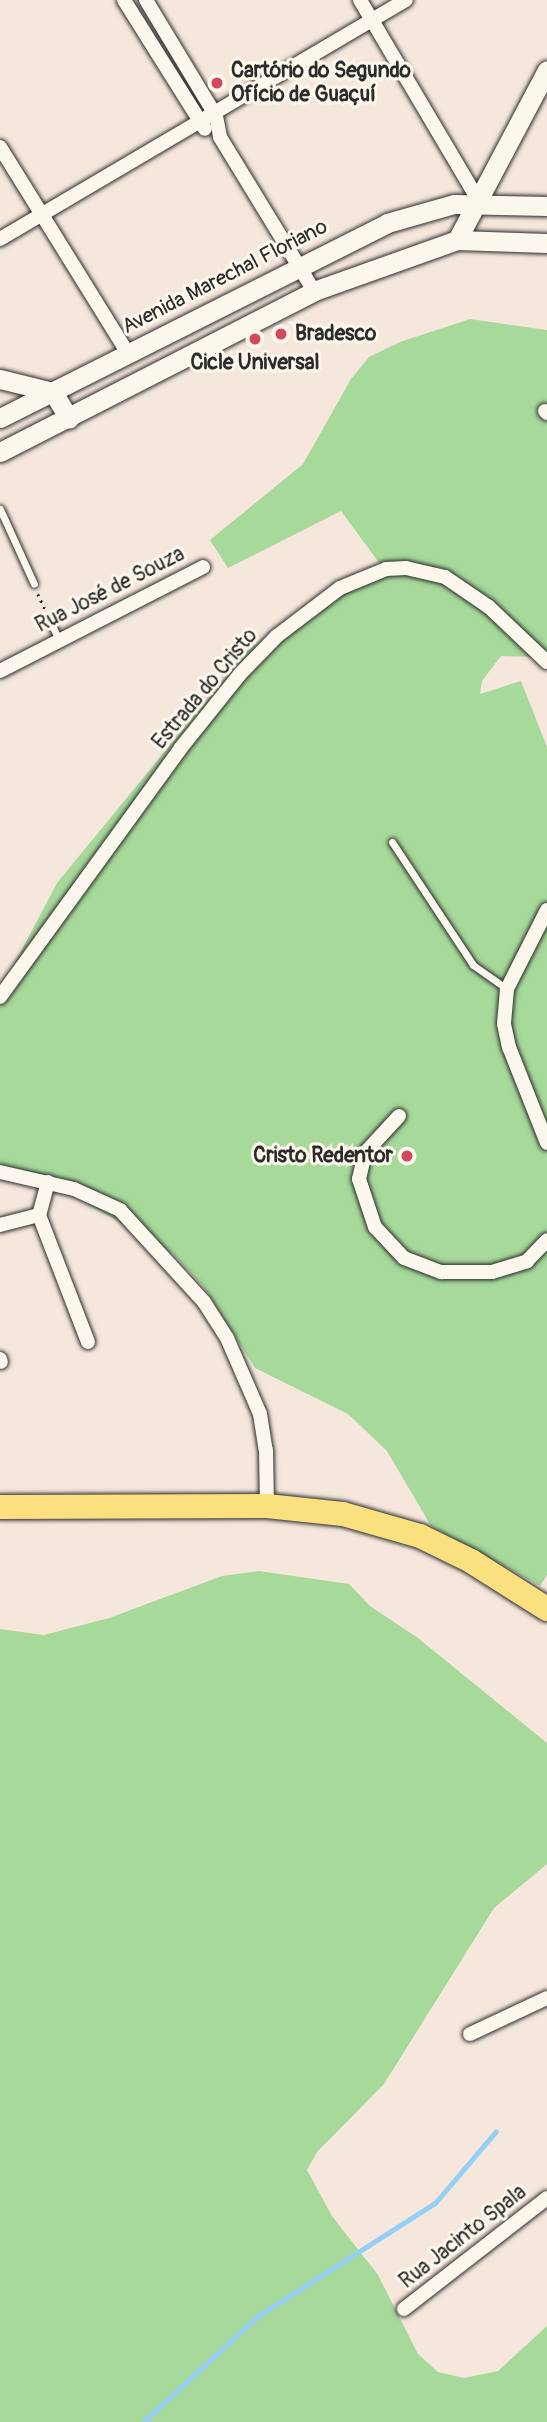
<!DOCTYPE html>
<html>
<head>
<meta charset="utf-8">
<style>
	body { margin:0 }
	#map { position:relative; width:547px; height:2422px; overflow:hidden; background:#f6e7dd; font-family:Pangolin,sans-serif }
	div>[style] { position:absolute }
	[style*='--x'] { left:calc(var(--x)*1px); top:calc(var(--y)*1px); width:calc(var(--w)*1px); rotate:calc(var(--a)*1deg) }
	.green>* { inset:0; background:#a7d99b }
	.stream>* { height:5px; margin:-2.5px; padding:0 2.5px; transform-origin:2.5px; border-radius:2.5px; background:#96cff5 }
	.path>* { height:2.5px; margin-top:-1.25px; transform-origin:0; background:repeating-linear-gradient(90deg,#2b2b2b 0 2px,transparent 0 7px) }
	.roads { filter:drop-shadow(0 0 2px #2b2b2b) drop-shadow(0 0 2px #2b2b2b) }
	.lane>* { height:7px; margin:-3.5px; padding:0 3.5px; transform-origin:3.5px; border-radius:3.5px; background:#fbf7ec }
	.street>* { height:14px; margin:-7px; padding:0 7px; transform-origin:7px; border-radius:7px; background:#fbf7ec }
	.secondary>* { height:19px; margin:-9.5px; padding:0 9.5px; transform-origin:9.5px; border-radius:9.5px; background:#fbf7ec }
	.highway>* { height:24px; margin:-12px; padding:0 12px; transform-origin:12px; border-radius:12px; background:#fbe080 }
	.dots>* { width:19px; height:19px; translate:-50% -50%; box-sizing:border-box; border:4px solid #fbf7ec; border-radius:50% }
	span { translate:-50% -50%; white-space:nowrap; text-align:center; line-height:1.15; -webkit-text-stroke:6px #fbf7ec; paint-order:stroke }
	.poi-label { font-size:21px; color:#2b2b2b; font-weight:700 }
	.left { translate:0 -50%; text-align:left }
	.right { translate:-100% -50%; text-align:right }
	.street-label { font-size:21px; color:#2b2b2b }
</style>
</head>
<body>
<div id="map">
	<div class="green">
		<div style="clip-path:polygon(470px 319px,547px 330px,547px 657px,501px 656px,482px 681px,480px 694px,521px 681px,547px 747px,547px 1575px,540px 1586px,431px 1526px,387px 1451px,348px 1414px,255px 1368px,204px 1287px,172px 1253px,59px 1187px,0 1174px,0 991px,57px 883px,248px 650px,336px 587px,383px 568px,341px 511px,228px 568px,210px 540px,303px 464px,351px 379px,369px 357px,400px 342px)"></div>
		<div style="clip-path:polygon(259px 1571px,349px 1584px,370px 1606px,418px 1638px,547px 1743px,547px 1864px,494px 1908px,384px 2084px,317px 2152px,307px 2170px,332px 2216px,378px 2275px,418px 2354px,438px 2372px,464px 2378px,498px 2371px,547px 2326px,547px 2422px,0 2422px,0 1629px,44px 1635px,109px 1618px,222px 1576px)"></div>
	</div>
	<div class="stream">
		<div style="--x:143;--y:2422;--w:156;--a:-42.7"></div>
		<div style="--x:258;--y:2316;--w:210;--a:-32.6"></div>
		<div style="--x:435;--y:2203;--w:94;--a:-49.7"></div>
	</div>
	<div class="path">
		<div style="--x:38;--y:594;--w:21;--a:65"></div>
	</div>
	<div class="roads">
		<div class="lane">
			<div style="--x:0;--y:509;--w:82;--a:65.6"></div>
			<div style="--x:51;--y:623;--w:19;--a:65"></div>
			<div style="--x:392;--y:842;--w:147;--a:56.6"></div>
			<div style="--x:473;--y:965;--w:42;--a:35.2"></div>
		</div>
		<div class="street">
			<div style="--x:124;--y:0;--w:152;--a:57.9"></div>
			<div style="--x:146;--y:0;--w:135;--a:58.9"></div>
			<div style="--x:216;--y:116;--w:21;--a:79"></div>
			<div style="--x:220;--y:137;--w:180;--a:58.6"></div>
			<div style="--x:360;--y:0;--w:234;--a:59.4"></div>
			<div style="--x:0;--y:147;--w:241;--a:58.2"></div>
			<div style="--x:0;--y:239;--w:471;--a:-30.5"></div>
			<div style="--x:545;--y:411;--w:3;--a:45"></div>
			<div style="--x:0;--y:671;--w:228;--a:-27.1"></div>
			<div style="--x:547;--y:910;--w:89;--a:116.9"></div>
			<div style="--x:507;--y:989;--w:35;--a:95"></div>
			<div style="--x:504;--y:1024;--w:24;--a:78"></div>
			<div style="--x:509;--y:1047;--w:103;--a:68.4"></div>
			<div style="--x:0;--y:997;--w:306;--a:-54"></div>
			<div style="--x:180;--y:749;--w:96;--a:-51.3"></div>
			<div style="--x:240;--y:674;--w:53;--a:-45.8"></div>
			<div style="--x:277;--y:636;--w:79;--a:-37.3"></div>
			<div style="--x:340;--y:588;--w:50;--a:-22.4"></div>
			<div style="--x:386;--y:569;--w:20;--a:-3"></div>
			<div style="--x:406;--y:568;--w:40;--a:13"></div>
			<div style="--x:445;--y:577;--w:53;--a:34.3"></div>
			<div style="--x:489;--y:607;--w:80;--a:43.5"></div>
			<div style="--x:399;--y:1116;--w:50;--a:132.6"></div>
			<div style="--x:365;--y:1153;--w:27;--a:103"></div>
			<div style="--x:359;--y:1179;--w:51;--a:71.6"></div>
			<div style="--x:375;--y:1227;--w:42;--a:46.9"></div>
			<div style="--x:404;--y:1258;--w:40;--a:21"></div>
			<div style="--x:441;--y:1272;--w:51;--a:0"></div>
			<div style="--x:492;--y:1272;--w:37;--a:-17"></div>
			<div style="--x:527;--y:1261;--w:29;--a:-46"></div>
			<div style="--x:0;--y:1172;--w:76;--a:12.9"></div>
			<div style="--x:74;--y:1189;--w:51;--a:24.5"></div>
			<div style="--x:120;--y:1210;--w:125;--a:47.6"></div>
			<div style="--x:204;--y:1302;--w:43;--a:57.4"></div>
			<div style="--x:227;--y:1338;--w:83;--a:66.5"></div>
			<div style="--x:260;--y:1414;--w:36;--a:81"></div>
			<div style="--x:266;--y:1450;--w:56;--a:89"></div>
			<div style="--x:48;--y:1182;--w:34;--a:105"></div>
			<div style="--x:39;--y:1215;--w:136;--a:68.9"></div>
			<div style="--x:0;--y:1225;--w:40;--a:-14.4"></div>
			<div style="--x:0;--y:1359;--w:3;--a:72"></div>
			<div style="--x:470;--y:2034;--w:85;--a:-25.1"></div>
			<div style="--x:404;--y:2309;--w:181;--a:-37.8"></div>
		</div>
		<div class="secondary">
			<div style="--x:457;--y:240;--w:192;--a:-62.1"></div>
			<div style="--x:0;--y:379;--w:55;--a:13.8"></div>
			<div style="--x:53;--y:392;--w:31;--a:59"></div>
			<div style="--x:0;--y:418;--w:433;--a:-26.7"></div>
			<div style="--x:387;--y:223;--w:70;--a:-15.8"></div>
			<div style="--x:454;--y:204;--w:93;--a:1.2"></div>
			<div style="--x:0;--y:452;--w:353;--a:-27.1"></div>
			<div style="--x:314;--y:291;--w:152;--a:-19.6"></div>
			<div style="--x:457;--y:240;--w:90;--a:1.9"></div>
		</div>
		<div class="highway">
			<div style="--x:0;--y:1507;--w:267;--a:-0.2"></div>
			<div style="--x:267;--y:1506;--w:76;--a:6"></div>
			<div style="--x:343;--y:1514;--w:80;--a:15.9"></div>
			<div style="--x:420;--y:1536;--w:57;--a:26.1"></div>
			<div style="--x:471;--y:1561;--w:90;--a:32.3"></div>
		</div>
	</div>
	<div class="dots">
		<div style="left:217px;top:83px;background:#d1495b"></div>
		<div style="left:281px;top:334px;background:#d1495b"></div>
		<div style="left:255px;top:339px;background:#d1495b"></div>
		<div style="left:407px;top:1156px;background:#d1495b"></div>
	</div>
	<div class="poi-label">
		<span class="left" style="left:231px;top:83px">Cartório do Segundo<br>Ofício de Guaçuí</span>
		<span class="left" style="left:295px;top:334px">Bradesco</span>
		<span style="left:255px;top:363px">Cicle Universal</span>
		<span class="right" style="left:393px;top:1156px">Cristo Redentor</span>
	</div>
	<div class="street-label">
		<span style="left:225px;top:277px;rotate:-27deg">Avenida Marechal Floriano</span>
		<span style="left:110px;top:590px;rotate:-27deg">Rua José de Souza</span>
		<span style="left:205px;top:689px;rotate:-50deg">Estrada do Cristo</span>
		<span style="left:463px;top:2237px;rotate:-38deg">Rua Jacinto Spala</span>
	</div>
</div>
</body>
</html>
